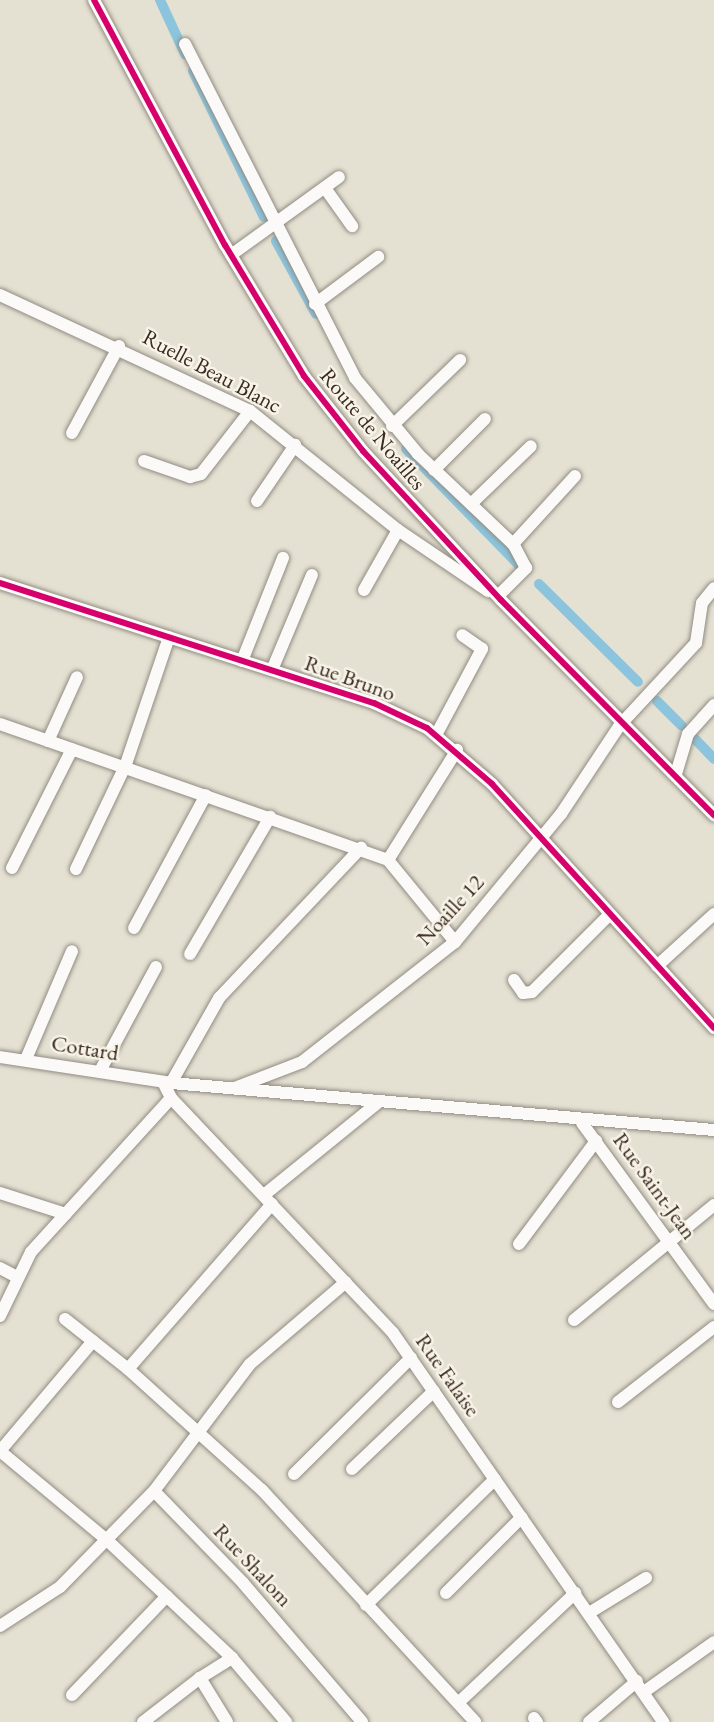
<!DOCTYPE html>
<html>
<head>
<meta charset="utf-8">
<style>
	body { margin:0 }
	#map { position:relative; width:714px; height:1722px; overflow:hidden; background:#e5e1d2; font-family:"EB Garamond",serif }
	div>[style] { position:absolute }
	[style*='--x'] { left:calc(var(--x)*1px); top:calc(var(--y)*1px); width:calc(var(--w)*1px); rotate:calc(var(--a)*1deg) }
	.canal>* { height:10px; margin:-5px; padding:0 5px; transform-origin:5px; border-radius:5px; background:#8bc4dc }
	.roads { filter:drop-shadow(0 0 2px #918c83) drop-shadow(0 0 2px #918c83) }
	.minor>* { height:12px; margin:-6px; padding:0 6px; transform-origin:6px; border-radius:6px; background:#fbfaf8 }
	.cycleway>* { height:6px; margin:-3px; padding:0 3px; transform-origin:3px; border-radius:3px; background:#d6006c }
	span { translate:-50% -50%; white-space:nowrap; text-align:center; line-height:1.15; -webkit-text-stroke:5px #f7f3e8; paint-order:stroke }
	.street-label { font-size:22px; color:#3b2a1e }
</style>
</head>
<body>
<div id="map">
	<div class="canal">
		<div style="--x:160;--y:0;--w:60;--a:65.2"></div>
		<div style="--x:193;--y:71;--w:162;--a:64.1"></div>
		<div style="--x:276;--y:241;--w:83;--a:61.3"></div>
		<div style="--x:406;--y:449;--w:162;--a:45.8"></div>
		<div style="--x:539;--y:584;--w:139;--a:44.7"></div>
		<div style="--x:657;--y:701;--w:35;--a:45"></div>
		<div style="--x:692;--y:736;--w:32;--a:46"></div>
	</div>
	<div class="roads">
		<div class="minor">
			<div style="--x:94;--y:0;--w:278;--a:61.9"></div>
			<div style="--x:225;--y:245;--w:153;--a:58.9"></div>
			<div style="--x:304;--y:376;--w:95;--a:51.8"></div>
			<div style="--x:363;--y:451;--w:203;--a:47.2"></div>
			<div style="--x:501;--y:600;--w:303;--a:45.3"></div>
			<div style="--x:185;--y:44;--w:375;--a:63"></div>
			<div style="--x:355;--y:378;--w:99;--a:50.3"></div>
			<div style="--x:418;--y:454;--w:131;--a:43.5"></div>
			<div style="--x:325;--y:188;--w:47;--a:54.6"></div>
			<div style="--x:231;--y:255;--w:133;--a:-35.8"></div>
			<div style="--x:0;--y:295;--w:276;--a:24.9"></div>
			<div style="--x:250;--y:411;--w:190;--a:38.8"></div>
			<div style="--x:398;--y:530;--w:109;--a:34.1"></div>
			<div style="--x:315;--y:304;--w:79;--a:-36.7"></div>
			<div style="--x:392;--y:426;--w:95;--a:-44.1"></div>
			<div style="--x:72;--y:433;--w:99;--a:-61.6"></div>
			<div style="--x:144;--y:461;--w:49;--a:19.2"></div>
			<div style="--x:190;--y:477;--w:11;--a:-15"></div>
			<div style="--x:201;--y:474;--w:80;--a:-52.1"></div>
			<div style="--x:434;--y:470;--w:72;--a:-45"></div>
			<div style="--x:257;--y:501;--w:68;--a:-55.8"></div>
			<div style="--x:471;--y:504;--w:83;--a:-44"></div>
			<div style="--x:0;--y:583;--w:393;--a:17.8"></div>
			<div style="--x:374;--y:703;--w:59;--a:25.3"></div>
			<div style="--x:427;--y:728;--w:86;--a:40.7"></div>
			<div style="--x:492;--y:784;--w:330;--a:47.7"></div>
			<div style="--x:364;--y:590;--w:69;--a:-60.5"></div>
			<div style="--x:498;--y:596;--w:40;--a:-45"></div>
			<div style="--x:526;--y:568;--w:27;--a:-118"></div>
			<div style="--x:513;--y:544;--w:92;--a:-47.6"></div>
			<div style="--x:242;--y:661;--w:111;--a:-68.3"></div>
			<div style="--x:272;--y:670;--w:103;--a:-67.2"></div>
			<div style="--x:0;--y:724;--w:411;--a:19.3"></div>
			<div style="--x:388;--y:860;--w:106;--a:50.7"></div>
			<div style="--x:436;--y:735;--w:98;--a:-61.9"></div>
			<div style="--x:482;--y:649;--w:24;--a:-145"></div>
			<div style="--x:48;--y:741;--w:70;--a:-65.6"></div>
			<div style="--x:676;--y:774;--w:42;--a:-73.3"></div>
			<div style="--x:688;--y:734;--w:39;--a:-48"></div>
			<div style="--x:388;--y:860;--w:130;--a:-57.9"></div>
			<div style="--x:12;--y:868;--w:133;--a:-63.2"></div>
			<div style="--x:76;--y:869;--w:116;--a:-64.5"></div>
			<div style="--x:126;--y:764;--w:134;--a:-71.3"></div>
			<div style="--x:134;--y:928;--w:151;--a:-61.6"></div>
			<div style="--x:190;--y:954;--w:159;--a:-59.7"></div>
			<div style="--x:657;--y:966;--w:77;--a:-42.4"></div>
			<div style="--x:514;--y:980;--w:16;--a:55"></div>
			<div style="--x:523;--y:993;--w:9;--a:-6"></div>
			<div style="--x:532;--y:992;--w:109;--a:-45"></div>
			<div style="--x:0;--y:1057;--w:173;--a:8.6"></div>
			<div style="--x:171;--y:1083;--w:545;--a:4.95"></div>
			<div style="--x:26;--y:1059;--w:117;--a:-66.9"></div>
			<div style="--x:100;--y:1071;--w:118;--a:-61.7"></div>
			<div style="--x:163;--y:1082;--w:18;--a:63"></div>
			<div style="--x:171;--y:1098;--w:323;--a:46.6"></div>
			<div style="--x:393;--y:1333;--w:474;--a:55.2"></div>
			<div style="--x:171;--y:1083;--w:98;--a:-60.5"></div>
			<div style="--x:219;--y:998;--w:207;--a:-46.6"></div>
			<div style="--x:237;--y:1087;--w:70;--a:-21"></div>
			<div style="--x:302;--y:1062;--w:194;--a:-38.1"></div>
			<div style="--x:455;--y:942;--w:166;--a:-50.4"></div>
			<div style="--x:561;--y:814;--w:107;--a:-56.5"></div>
			<div style="--x:620;--y:725;--w:112;--a:-47.2"></div>
			<div style="--x:696;--y:643;--w:40;--a:-81.5"></div>
			<div style="--x:702;--y:603;--w:19;--a:-51"></div>
			<div style="--x:582;--y:1123;--w:224;--a:53.9"></div>
			<div style="--x:0;--y:1193;--w:69;--a:17.7"></div>
			<div style="--x:264;--y:1195;--w:149;--a:-39"></div>
			<div style="--x:519;--y:1244;--w:129;--a:-53.2"></div>
			<div style="--x:0;--y:1268;--w:19;--a:28"></div>
			<div style="--x:0;--y:1316;--w:71;--a:-64.2"></div>
			<div style="--x:31;--y:1252;--w:208;--a:-47.7"></div>
			<div style="--x:65;--y:1319;--w:80;--a:38.4"></div>
			<div style="--x:128;--y:1369;--w:219;--a:-48.9"></div>
			<div style="--x:574;--y:1320;--w:181;--a:-39.4"></div>
			<div style="--x:128;--y:1369;--w:181;--a:42.1"></div>
			<div style="--x:262;--y:1490;--w:315;--a:47.4"></div>
			<div style="--x:618;--y:1402;--w:122;--a:-38"></div>
			<div style="--x:0;--y:1451;--w:141;--a:39.8"></div>
			<div style="--x:108;--y:1541;--w:170;--a:43.3"></div>
			<div style="--x:232;--y:1658;--w:84;--a:49.8"></div>
			<div style="--x:0;--y:1451;--w:144;--a:-49.8"></div>
			<div style="--x:352;--y:1469;--w:113;--a:-43.6"></div>
			<div style="--x:294;--y:1474;--w:165;--a:-44.8"></div>
			<div style="--x:154;--y:1491;--w:159;--a:-52.9"></div>
			<div style="--x:250;--y:1364;--w:126;--a:-40.5"></div>
			<div style="--x:446;--y:1593;--w:107;--a:-45"></div>
			<div style="--x:366;--y:1605;--w:180;--a:-44.3"></div>
			<div style="--x:589;--y:1613;--w:67;--a:-31.6"></div>
			<div style="--x:0;--y:1626;--w:72;--a:-33"></div>
			<div style="--x:60;--y:1587;--w:134;--a:-45.6"></div>
			<div style="--x:154;--y:1491;--w:128;--a:45.9"></div>
			<div style="--x:243;--y:1583;--w:183;--a:49.4"></div>
			<div style="--x:644;--y:1692;--w:86;--a:-35.5"></div>
			<div style="--x:72;--y:1695;--w:137;--a:-46.2"></div>
			<div style="--x:458;--y:1703;--w:161;--a:-43.2"></div>
			<div style="--x:534;--y:1718;--w:5;--a:53"></div>
			<div style="--x:143;--y:1722;--w:72;--a:-37.7"></div>
			<div style="--x:227;--y:1722;--w:52;--a:-121.5"></div>
			<div style="--x:200;--y:1678;--w:38;--a:-32"></div>
			<div style="--x:589;--y:1722;--w:63;--a:-40.5"></div>
		</div>
	</div>
	<div class="cycleway">
		<div style="--x:94;--y:0;--w:278;--a:61.9"></div>
		<div style="--x:225;--y:245;--w:153;--a:58.9"></div>
		<div style="--x:304;--y:376;--w:95;--a:51.8"></div>
		<div style="--x:363;--y:451;--w:203;--a:47.2"></div>
		<div style="--x:501;--y:600;--w:303;--a:45.3"></div>
		<div style="--x:0;--y:583;--w:393;--a:17.8"></div>
		<div style="--x:374;--y:703;--w:59;--a:25.3"></div>
		<div style="--x:427;--y:728;--w:86;--a:40.7"></div>
		<div style="--x:492;--y:784;--w:330;--a:47.7"></div>
	</div>
	<div class="street-label">
		<span style="left:212px;top:371px;rotate:28deg">Ruelle Beau Blanc</span>
		<span style="left:373px;top:429px;rotate:50deg">Route de Noailles</span>
		<span style="left:350px;top:678px;rotate:20deg">Rue Bruno</span>
		<span style="left:450px;top:910px;rotate:-47deg">Noaille 12</span>
		<span style="left:85px;top:1048px;rotate:9deg">Cottard</span>
		<span style="left:655px;top:1186px;rotate:54deg">Rue Saint-Jean</span>
		<span style="left:448px;top:1375px;rotate:55deg">Rue Falaise</span>
		<span style="left:253px;top:1565px;rotate:47deg">Rue Shalom</span>
	</div>
</div>
</body>
</html>
